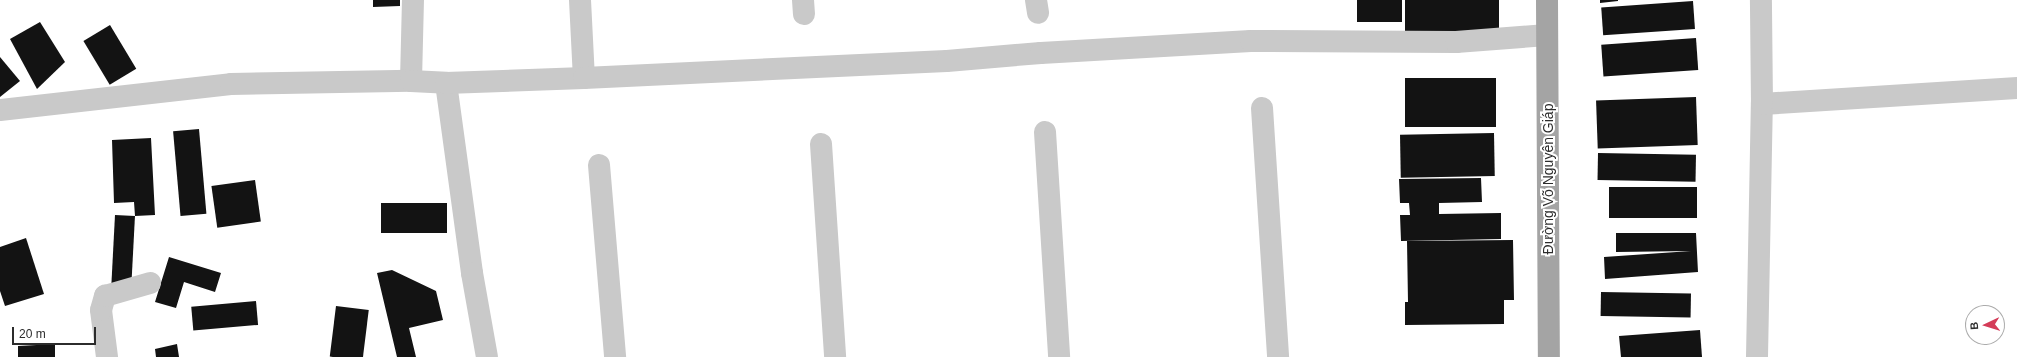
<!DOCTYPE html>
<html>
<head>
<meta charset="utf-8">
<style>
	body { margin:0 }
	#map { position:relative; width:2017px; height:357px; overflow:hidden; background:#fff; font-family:Helvetica,sans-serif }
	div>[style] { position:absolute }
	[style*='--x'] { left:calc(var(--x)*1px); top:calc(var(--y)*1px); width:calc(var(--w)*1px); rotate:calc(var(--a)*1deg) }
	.building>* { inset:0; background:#131313; transform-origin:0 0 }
	.minor>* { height:22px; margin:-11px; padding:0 11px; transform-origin:11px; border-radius:11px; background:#c9c9c9 }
	.primary>* { height:22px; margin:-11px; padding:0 11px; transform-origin:11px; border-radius:11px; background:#a4a4a4 }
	span { translate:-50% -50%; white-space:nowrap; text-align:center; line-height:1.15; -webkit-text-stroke:4px #fff; paint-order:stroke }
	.street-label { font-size:14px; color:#2c2c2c }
	.north { position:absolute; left:1965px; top:305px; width:40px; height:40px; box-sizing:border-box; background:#fff; border:1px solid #ababab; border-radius:50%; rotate:266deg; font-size:11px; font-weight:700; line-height:16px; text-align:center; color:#2c2c2c }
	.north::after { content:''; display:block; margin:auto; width:14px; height:18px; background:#d43c58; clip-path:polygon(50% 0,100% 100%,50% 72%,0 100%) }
	.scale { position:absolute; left:12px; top:327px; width:84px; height:18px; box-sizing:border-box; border:2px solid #2c2c2c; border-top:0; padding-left:5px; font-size:12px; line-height:14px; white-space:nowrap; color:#2c2c2c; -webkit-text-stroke:3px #fff; paint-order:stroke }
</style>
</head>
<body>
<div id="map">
	<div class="building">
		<div style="clip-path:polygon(373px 0,400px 0,400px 6px,373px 7px)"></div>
		<div style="left:1357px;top:0;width:45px;height:22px"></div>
		<div style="left:1405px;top:0;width:94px;height:36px"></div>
		<div style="clip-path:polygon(1600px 0,1618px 0,1618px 1px,1600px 3px)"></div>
		<div style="left:1693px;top:1px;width:28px;height:92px;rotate:86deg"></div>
		<div style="clip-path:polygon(40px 22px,65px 62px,37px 89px,10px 39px)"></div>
		<div style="left:110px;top:25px;width:51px;height:31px;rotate:59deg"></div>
		<div style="left:1696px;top:38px;width:32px;height:95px;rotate:86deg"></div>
		<div style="clip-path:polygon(0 57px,20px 81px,0 97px)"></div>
		<div style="left:1496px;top:78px;width:49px;height:91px;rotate:90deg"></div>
		<div style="left:1696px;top:97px;width:48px;height:100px;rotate:88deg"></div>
		<div style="left:199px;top:129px;width:85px;height:26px;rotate:85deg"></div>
		<div style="left:1494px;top:133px;width:43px;height:94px;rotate:89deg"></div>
		<div style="clip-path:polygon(151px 138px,155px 215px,135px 216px,134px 202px,114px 203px,112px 140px)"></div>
		<div style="left:1598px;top:153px;width:98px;height:27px;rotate:1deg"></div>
		<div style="clip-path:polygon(1481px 178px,1482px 202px,1439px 203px,1439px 214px,1501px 213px,1501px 239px,1401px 241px,1400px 215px,1410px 215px,1409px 203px,1400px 203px,1399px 179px)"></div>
		<div style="left:255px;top:180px;width:42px;height:44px;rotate:82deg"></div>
		<div style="left:1697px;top:187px;width:31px;height:88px;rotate:90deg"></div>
		<div style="left:447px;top:203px;width:30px;height:66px;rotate:90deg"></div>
		<div style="left:115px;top:215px;width:20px;height:68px;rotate:3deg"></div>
		<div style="clip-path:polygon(1616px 233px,1696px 233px,1698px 272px,1605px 279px,1604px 257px,1691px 251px,1616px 252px)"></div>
		<div style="clip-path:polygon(26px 238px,44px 294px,5px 306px,0 291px,0 247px)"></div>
		<div style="clip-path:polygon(1513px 240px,1514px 300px,1504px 300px,1504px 324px,1405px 325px,1405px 302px,1408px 302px,1407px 241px)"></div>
		<div style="clip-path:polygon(169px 257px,221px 273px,215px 292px,184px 282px,176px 308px,155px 302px)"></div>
		<div style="clip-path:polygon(392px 270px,436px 291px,443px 320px,409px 328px,416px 357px,397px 357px,377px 273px)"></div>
		<div style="left:1601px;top:292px;width:90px;height:24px;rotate:1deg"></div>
		<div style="left:256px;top:301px;width:24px;height:65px;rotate:85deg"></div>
		<div style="left:336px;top:306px;width:33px;height:51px;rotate:7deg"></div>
		<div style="clip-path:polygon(1700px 330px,1702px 357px,1621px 357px,1619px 336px)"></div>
		<div style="clip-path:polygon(55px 344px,55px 357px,18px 357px,18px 346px)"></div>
		<div style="clip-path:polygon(177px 344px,179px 357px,156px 357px,155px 349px)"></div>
	</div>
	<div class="minor">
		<div style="--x:580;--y:0;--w:78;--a:87.1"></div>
		<div style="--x:803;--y:0;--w:14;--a:86"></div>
		<div style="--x:1036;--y:0;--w:13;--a:81"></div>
		<div style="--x:411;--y:81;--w:81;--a:-88.6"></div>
		<div style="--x:446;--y:83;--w:192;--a:82.2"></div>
		<div style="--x:472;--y:273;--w:85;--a:79.9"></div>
		<div style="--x:1762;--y:104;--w:256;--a:-3.6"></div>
		<div style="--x:1262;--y:108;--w:250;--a:86.3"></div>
		<div style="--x:0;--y:110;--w:232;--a:-6.4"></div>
		<div style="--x:231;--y:84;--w:180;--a:-1"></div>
		<div style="--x:411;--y:81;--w:35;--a:3"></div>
		<div style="--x:446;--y:83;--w:138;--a:-2.1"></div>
		<div style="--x:584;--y:78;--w:363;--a:-2.7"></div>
		<div style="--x:947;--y:61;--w:94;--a:-4.9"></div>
		<div style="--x:1041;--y:53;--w:210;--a:-3.3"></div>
		<div style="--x:1251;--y:41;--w:205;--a:0.3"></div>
		<div style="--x:1456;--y:42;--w:91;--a:-4.4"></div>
		<div style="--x:1045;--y:132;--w:225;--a:86.4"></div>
		<div style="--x:821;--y:144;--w:213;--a:86.2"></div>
		<div style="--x:599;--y:165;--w:193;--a:85.2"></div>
		<div style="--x:107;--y:357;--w:47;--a:-97.3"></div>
		<div style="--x:101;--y:310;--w:15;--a:-74"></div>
		<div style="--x:105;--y:296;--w:47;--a:-16.1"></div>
		<div style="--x:1757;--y:357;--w:253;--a:-88.9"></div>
		<div style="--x:1762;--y:104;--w:104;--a:-90.6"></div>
	</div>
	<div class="primary">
		<div style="--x:1547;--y:0;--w:357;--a:89.7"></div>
	</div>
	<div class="street-label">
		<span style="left:1548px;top:179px;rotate:-90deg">Đường Võ Nguyên Giáp</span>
	</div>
	<div class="north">B</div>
	<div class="scale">20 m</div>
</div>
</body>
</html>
